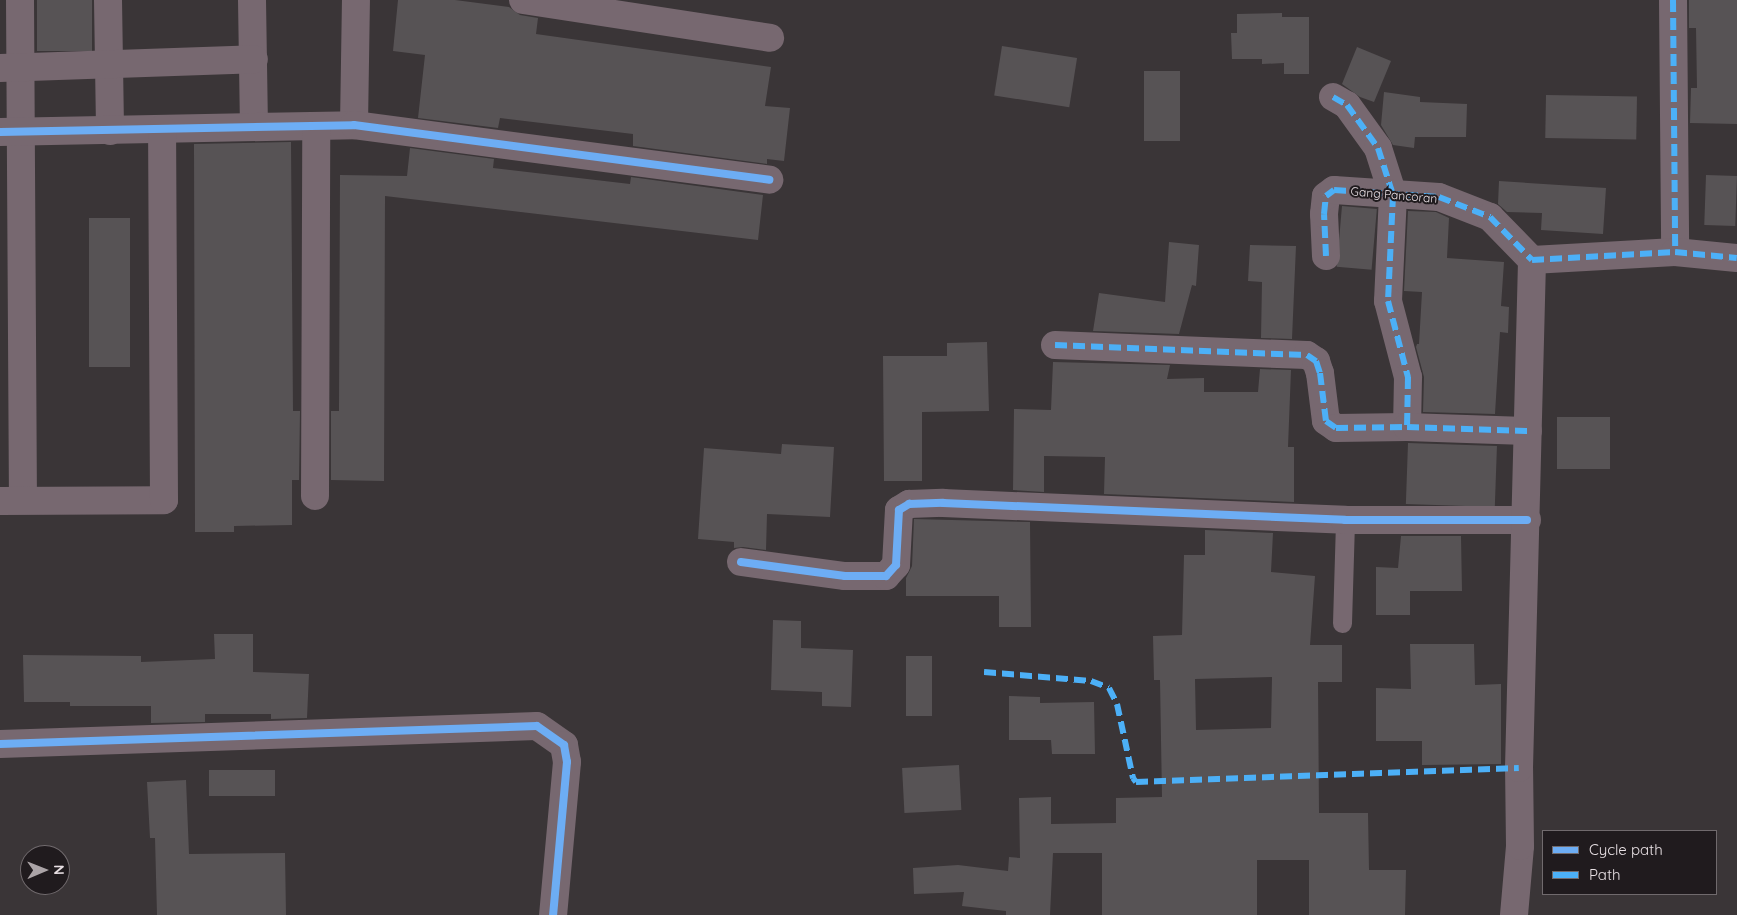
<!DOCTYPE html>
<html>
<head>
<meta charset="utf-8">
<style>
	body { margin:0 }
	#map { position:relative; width:1737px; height:915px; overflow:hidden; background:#3a3537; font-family:Quicksand,sans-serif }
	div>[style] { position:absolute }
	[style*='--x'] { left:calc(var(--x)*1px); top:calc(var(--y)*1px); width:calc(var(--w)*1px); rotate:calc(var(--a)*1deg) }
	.building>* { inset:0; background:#575355; transform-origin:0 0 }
	.lane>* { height:19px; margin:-9.5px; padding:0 9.5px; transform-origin:9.5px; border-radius:9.5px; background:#776870 }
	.street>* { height:28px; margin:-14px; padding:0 14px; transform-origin:14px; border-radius:14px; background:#776870 }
	.quiet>* { height:6px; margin-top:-3px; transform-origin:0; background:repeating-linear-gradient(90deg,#4cb0f7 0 12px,transparent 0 18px) }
	.cycleway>* { height:8px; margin:-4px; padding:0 4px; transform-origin:4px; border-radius:4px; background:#6dadf4 }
	span { translate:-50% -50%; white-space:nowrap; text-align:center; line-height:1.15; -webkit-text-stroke:4px #201b1e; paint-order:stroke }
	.street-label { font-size:12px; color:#e8e0e4 }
	.legend { position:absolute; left:1542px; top:830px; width:175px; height:65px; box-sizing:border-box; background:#201b1e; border:1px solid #706a6d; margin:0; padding:6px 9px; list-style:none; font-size:15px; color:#e8e0e4 }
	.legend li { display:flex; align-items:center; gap:10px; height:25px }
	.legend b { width:25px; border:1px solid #706a6d }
	.north { position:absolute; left:20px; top:845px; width:50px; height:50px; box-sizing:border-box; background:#201b1e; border:1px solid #706a6d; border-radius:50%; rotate:89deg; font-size:14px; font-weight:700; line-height:20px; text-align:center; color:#e8e0e4 }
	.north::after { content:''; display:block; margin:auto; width:18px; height:22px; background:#aba4a7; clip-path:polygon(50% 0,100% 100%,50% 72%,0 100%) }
</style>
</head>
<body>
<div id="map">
	<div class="building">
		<div style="left:37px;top:0;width:55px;height:51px"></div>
		<div style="clip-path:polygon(398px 0,455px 0,509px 7px,520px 15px,538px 18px,536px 34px,771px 67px,765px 106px,790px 108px,784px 161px,767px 159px,767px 164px,633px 146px,633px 134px,500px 118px,498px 128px,418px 118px,425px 55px,393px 51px)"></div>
		<div style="clip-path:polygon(1689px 0,1737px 0,1737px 124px,1690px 123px,1691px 88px,1697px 88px,1696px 28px,1689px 28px)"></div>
		<div style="clip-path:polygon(1282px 13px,1282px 17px,1309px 17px,1309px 74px,1284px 74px,1284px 63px,1262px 64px,1262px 59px,1232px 59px,1231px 33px,1237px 33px,1237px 14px)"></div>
		<div style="left:1002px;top:46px;width:76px;height:50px;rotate:9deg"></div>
		<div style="clip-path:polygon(1357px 47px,1391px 61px,1374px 102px,1360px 97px,1342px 84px)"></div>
		<div style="left:1144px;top:71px;width:36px;height:70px"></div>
		<div style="clip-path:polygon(1384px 92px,1420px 97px,1420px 102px,1467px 104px,1466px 137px,1415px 137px,1414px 148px,1393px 145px,1381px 125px)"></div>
		<div style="left:1546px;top:95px;width:91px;height:43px;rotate:1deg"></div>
		<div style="clip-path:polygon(291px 142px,293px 411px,300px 411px,299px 480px,292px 480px,292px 525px,234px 526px,234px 532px,195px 532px,194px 144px)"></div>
		<div style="clip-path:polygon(410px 148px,494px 159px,493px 168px,630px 184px,631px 177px,763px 195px,758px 240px,385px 196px,384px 481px,331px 480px,331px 411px,339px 411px,340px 175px,407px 176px)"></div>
		<div style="left:1706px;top:175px;width:31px;height:50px;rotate:2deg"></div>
		<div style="clip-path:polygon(1499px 181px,1606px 188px,1603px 234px,1541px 230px,1542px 213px,1507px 212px,1498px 204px)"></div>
		<div style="left:1342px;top:206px;width:35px;height:61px;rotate:5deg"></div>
		<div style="clip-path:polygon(1408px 211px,1436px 212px,1449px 218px,1447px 258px,1504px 262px,1501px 306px,1509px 307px,1508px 333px,1500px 332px,1495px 414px,1423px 412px,1424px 377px,1416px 347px,1417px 344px,1419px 344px,1422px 292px,1404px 291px)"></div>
		<div style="left:130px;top:218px;width:149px;height:41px;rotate:90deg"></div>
		<div style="clip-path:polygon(1169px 242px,1199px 245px,1196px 286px,1192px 285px,1179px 334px,1093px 331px,1099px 293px,1165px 302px)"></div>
		<div style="clip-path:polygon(1250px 245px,1296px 246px,1292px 339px,1261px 338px,1262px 282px,1248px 281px)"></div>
		<div style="clip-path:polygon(987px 342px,989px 411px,922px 412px,922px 481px,884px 481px,883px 356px,947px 356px,947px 343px)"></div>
		<div style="clip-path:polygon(1053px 362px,1170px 365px,1167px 379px,1204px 378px,1204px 392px,1258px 392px,1260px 369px,1291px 370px,1288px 447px,1294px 447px,1294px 502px,1104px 494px,1105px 457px,1044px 456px,1044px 492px,1013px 490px,1014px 409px,1051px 410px)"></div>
		<div style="left:1557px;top:417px;width:53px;height:52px"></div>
		<div style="left:1408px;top:443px;width:89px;height:61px;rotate:2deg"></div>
		<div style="clip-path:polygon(782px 444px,834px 447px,830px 517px,767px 514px,766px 550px,743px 547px,734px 548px,734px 542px,698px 539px,704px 448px,781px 454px)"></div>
		<div style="clip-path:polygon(914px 519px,1030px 522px,1031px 627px,999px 627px,999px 596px,906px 596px,906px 578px,912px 566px)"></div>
		<div style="clip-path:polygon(evenodd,1205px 530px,1273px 533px,1271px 572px,1315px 576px,1310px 645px,1342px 645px,1342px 682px,1318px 682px,1319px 813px,1368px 813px,1369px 870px,1406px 870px,1405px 915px,1309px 915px,1309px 860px,1257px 860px,1257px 915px,1102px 915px,1102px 853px,1053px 853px,1050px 915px,1006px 915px,1006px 911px,962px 906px,964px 892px,914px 894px,913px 868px,958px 865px,1008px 871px,1009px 857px,1020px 858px,1019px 798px,1051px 797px,1051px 824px,1116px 823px,1116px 798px,1162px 797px,1160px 680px,1154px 680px,1153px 636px,1182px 635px,1184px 555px,1205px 555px,1205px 530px,1272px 677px,1271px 728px,1196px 730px,1195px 679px,1272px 677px)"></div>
		<div style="clip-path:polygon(1401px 536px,1461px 536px,1462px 591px,1410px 591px,1410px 615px,1376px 615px,1376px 567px,1398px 568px)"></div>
		<div style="clip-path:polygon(773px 620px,801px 621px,801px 648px,853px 650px,851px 707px,822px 706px,822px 692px,771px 690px)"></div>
		<div style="clip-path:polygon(214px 634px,253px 634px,253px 672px,309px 674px,307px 718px,271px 719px,271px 714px,205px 714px,205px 722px,151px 723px,151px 706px,70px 706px,70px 702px,24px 702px,23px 655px,141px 656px,141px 662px,215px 659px)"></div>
		<div style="clip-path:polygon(1410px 644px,1474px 644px,1475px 685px,1501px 684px,1501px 764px,1422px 765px,1422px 741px,1376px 741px,1376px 688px,1411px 689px)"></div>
		<div style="left:906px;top:656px;width:26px;height:60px"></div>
		<div style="clip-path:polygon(1009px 696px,1040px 697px,1040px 703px,1094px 702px,1095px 754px,1052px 754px,1051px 740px,1009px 740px)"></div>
		<div style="left:959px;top:765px;width:45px;height:57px;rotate:87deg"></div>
		<div style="left:275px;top:770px;width:26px;height:66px;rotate:90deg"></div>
		<div style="clip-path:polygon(186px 780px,189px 854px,285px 853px,286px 915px,157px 915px,155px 838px,150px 838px,147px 782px)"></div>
	</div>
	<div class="lane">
		<div style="--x:1342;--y:623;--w:103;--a:-88.3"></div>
	</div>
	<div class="street">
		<div style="--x:20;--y:0;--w:500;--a:89.66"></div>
		<div style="--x:108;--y:0;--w:131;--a:89.1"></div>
		<div style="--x:252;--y:0;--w:126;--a:89.1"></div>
		<div style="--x:523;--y:0;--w:250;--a:8.7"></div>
		<div style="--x:1673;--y:0;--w:252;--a:89.5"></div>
		<div style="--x:0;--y:68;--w:254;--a:-2"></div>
		<div style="--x:1333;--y:97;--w:16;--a:30"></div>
		<div style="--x:1347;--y:105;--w:53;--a:54.2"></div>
		<div style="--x:1378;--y:148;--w:49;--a:72.3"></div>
		<div style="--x:1393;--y:195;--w:106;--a:92.7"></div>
		<div style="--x:1388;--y:301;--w:79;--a:75.3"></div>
		<div style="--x:1408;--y:377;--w:50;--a:91.1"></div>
		<div style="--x:354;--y:125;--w:125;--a:-89.1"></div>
		<div style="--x:0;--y:132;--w:354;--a:-1.1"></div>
		<div style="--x:354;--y:125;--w:419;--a:7.5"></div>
		<div style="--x:1326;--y:256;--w:42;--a:-92.7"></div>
		<div style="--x:1324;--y:214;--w:18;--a:-84"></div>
		<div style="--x:1326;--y:196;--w:10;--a:-37"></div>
		<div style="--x:1334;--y:190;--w:105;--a:3.8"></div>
		<div style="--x:1439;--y:197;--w:55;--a:21.4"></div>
		<div style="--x:1490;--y:217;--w:60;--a:45.7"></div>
		<div style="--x:1532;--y:260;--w:143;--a:-3.2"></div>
		<div style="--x:1675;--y:252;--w:62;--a:5.5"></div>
		<div style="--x:1055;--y:345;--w:252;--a:2.3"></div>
		<div style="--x:1307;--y:355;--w:11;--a:34"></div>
		<div style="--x:1316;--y:361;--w:13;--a:72"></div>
		<div style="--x:1320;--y:373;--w:48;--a:82.9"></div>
		<div style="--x:1326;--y:421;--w:12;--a:35"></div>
		<div style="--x:1336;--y:428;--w:71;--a:-0.8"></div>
		<div style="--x:1407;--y:427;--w:121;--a:1.9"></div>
		<div style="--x:315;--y:496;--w:370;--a:-89.8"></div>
		<div style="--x:0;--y:501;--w:164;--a:-0.3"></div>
		<div style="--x:164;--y:500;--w:371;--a:-90.3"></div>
		<div style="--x:741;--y:562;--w:105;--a:7.7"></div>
		<div style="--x:845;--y:576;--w:41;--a:0"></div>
		<div style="--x:886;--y:576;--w:15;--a:-48"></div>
		<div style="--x:896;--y:565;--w:55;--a:-86.9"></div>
		<div style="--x:899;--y:510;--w:12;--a:-31"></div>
		<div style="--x:909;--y:504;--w:34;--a:-2"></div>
		<div style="--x:943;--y:503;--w:402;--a:2.4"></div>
		<div style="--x:1345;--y:520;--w:182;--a:0"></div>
		<div style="--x:0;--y:744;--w:537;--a:-1.92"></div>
		<div style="--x:537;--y:726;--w:33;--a:35"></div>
		<div style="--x:564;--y:745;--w:17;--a:80"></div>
		<div style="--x:567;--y:762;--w:154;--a:95.2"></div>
		<div style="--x:1514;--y:915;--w:69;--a:-85"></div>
		<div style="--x:1520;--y:846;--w:78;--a:-90.7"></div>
		<div style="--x:1519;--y:768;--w:508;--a:-88.53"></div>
	</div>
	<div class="quiet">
		<div style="--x:1673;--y:0;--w:252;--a:89.5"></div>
		<div style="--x:1333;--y:97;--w:16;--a:30"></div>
		<div style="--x:1347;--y:105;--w:53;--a:54.2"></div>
		<div style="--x:1378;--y:148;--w:49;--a:72.3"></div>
		<div style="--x:1393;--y:195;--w:106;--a:92.7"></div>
		<div style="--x:1388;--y:301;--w:79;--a:75.3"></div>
		<div style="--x:1408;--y:377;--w:50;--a:91.1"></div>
		<div style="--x:1326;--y:256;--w:42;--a:-92.7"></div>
		<div style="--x:1324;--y:214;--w:18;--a:-84"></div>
		<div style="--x:1326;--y:196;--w:10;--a:-37"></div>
		<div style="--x:1334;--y:190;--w:105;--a:3.8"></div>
		<div style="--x:1439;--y:197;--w:55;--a:21.4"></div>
		<div style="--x:1490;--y:217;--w:60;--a:45.7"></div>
		<div style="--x:1532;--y:260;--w:143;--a:-3.2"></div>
		<div style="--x:1675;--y:252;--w:62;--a:5.5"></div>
		<div style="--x:1055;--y:345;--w:252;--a:2.3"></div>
		<div style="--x:1307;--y:355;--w:11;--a:34"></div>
		<div style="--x:1316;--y:361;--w:13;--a:72"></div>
		<div style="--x:1320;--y:373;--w:48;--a:82.9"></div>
		<div style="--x:1326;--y:421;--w:12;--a:35"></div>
		<div style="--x:1336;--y:428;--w:71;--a:-0.8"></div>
		<div style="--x:1407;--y:427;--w:121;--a:1.9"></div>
		<div style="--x:984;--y:672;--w:107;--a:4.8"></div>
		<div style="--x:1091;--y:681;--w:19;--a:21"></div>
		<div style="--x:1109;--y:688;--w:18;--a:63"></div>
		<div style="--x:1117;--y:704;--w:76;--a:77.8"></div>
		<div style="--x:1133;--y:778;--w:5;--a:53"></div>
		<div style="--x:1136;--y:782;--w:383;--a:-2.1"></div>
	</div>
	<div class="cycleway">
		<div style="--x:0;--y:132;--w:354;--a:-1.1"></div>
		<div style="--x:354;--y:125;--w:419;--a:7.5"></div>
		<div style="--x:741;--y:562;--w:105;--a:7.7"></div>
		<div style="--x:845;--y:576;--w:41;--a:0"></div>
		<div style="--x:886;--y:576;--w:15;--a:-48"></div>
		<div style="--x:896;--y:565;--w:55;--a:-86.9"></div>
		<div style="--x:899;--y:510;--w:12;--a:-31"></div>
		<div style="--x:909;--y:504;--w:34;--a:-2"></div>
		<div style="--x:943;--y:503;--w:402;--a:2.4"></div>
		<div style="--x:1345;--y:520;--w:182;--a:0"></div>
		<div style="--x:0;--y:744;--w:537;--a:-1.92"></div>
		<div style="--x:537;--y:726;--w:33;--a:35"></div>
		<div style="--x:564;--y:745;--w:17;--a:80"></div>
		<div style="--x:567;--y:762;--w:154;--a:95.2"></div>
	</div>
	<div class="street-label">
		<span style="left:1394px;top:195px;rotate:5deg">Gang Pancoran</span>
	</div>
	<ul class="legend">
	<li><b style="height:6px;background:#6dadf4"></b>Cycle path</li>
	<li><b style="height:6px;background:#4cb0f7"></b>Path</li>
	</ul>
	<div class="north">N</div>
</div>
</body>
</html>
